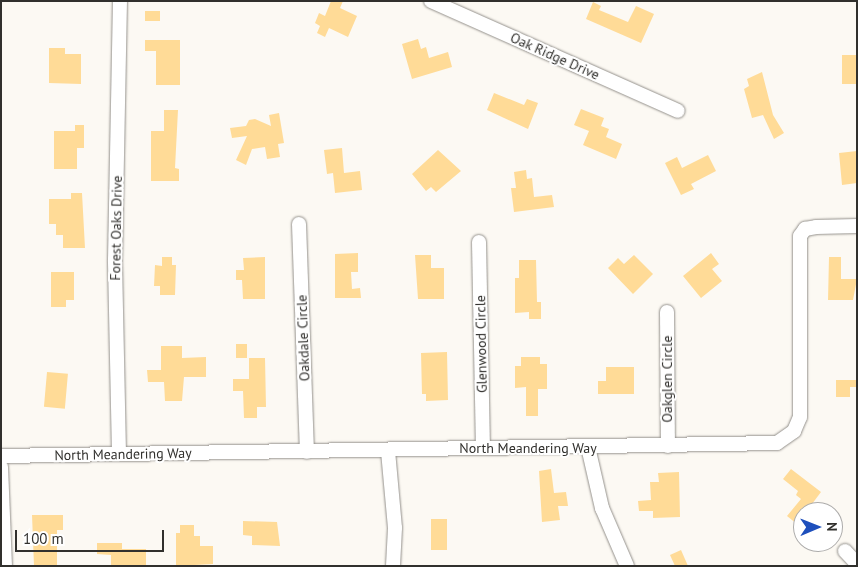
<!DOCTYPE html>
<html>
<head>
<meta charset="utf-8">
<style>
	body { margin:0 }
	#map { position:relative; width:858px; height:567px; overflow:hidden; background:#fcf9f3; font-family:"PT Sans",sans-serif }
	div>[style] { position:absolute }
	[style*='--x'] { left:calc(var(--x)*1px); top:calc(var(--y)*1px); width:calc(var(--w)*1px); rotate:calc(var(--a)*1deg) }
	.building>* { inset:0; background:#ffdb97; transform-origin:0 0 }
	.roads { filter:drop-shadow(0 0 1px #94918c) drop-shadow(0 0 1px #94918c) }
	.minor>* { height:14px; margin:-7px; padding:0 7px; transform-origin:7px; border-radius:7px; background:#fff }
	span { translate:-50% -50%; white-space:nowrap; text-align:center; line-height:1.15; -webkit-text-stroke:4px #fff; paint-order:stroke }
	.street-label { font-size:14px; color:#31302d }
	.frame { position:absolute; inset:0; border:2px solid #31302d; pointer-events:none }
	.north { position:absolute; left:793px; top:502px; width:50px; height:50px; box-sizing:border-box; background:#fff; border:1px solid #adacab; border-radius:50%; rotate:89deg; font-size:14px; font-weight:700; line-height:20px; text-align:center; color:#31302d }
	.north::after { content:''; display:block; margin:auto; width:18px; height:22px; background:#1e4fbc; clip-path:polygon(50% 0,100% 100%,50% 72%,0 100%) }
	.scale { position:absolute; left:15px; top:530px; width:149px; height:22px; box-sizing:border-box; border:2px solid #31302d; border-top:0; padding-left:6px; font-size:15px; line-height:18px; white-space:nowrap; color:#31302d; -webkit-text-stroke:4px #fff; paint-order:stroke }
</style>
</head>
<body>
<div id="map">
	<div class="building">
		<div style="clip-path:polygon(331px 1px,343px 1px,340px 8px,357px 16px,348px 37px,329px 28px,325px 37px,317px 33px,320px 26px,315px 23px,319px 13px,325px 16px)"></div>
		<div style="clip-path:polygon(593px 2px,601px 6px,599px 10px,628px 22px,636px 6px,654px 14px,641px 43px,586px 19px)"></div>
		<div style="left:145px;top:11px;width:15px;height:10px"></div>
		<div style="clip-path:polygon(418px 39px,421px 49px,426px 47px,429px 58px,448px 52px,452px 67px,412px 79px,402px 44px)"></div>
		<div style="clip-path:polygon(145px 40px,180px 40px,180px 85px,156px 85px,156px 51px,145px 51px)"></div>
		<div style="clip-path:polygon(49px 48px,65px 48px,65px 54px,81px 54px,81px 84px,49px 83px)"></div>
		<div style="left:842px;top:55px;width:15px;height:29px"></div>
		<div style="clip-path:polygon(762px 72px,773px 115px,784px 133px,774px 139px,763px 115px,752px 118px,744px 89px,749px 86px,747px 79px)"></div>
		<div style="clip-path:polygon(494px 93px,524px 105px,527px 99px,538px 103px,528px 129px,487px 110px)"></div>
		<div style="clip-path:polygon(581px 109px,604px 118px,601px 126px,609px 129px,606px 137px,622px 144px,616px 159px,583px 145px,589px 131px,574px 125px)"></div>
		<div style="clip-path:polygon(164px 110px,178px 110px,175px 168px,179px 169px,179px 181px,151px 181px,151px 131px,164px 131px)"></div>
		<div style="clip-path:polygon(279px 113px,284px 143px,278px 144px,280px 157px,267px 159px,265px 147px,252px 149px,246px 165px,236px 160px,247px 136px,232px 138px,230px 128px,246px 126px,249px 120px,255px 119px,271px 126px,269px 115px)"></div>
		<div style="clip-path:polygon(75px 125px,84px 125px,84px 148px,77px 148px,77px 169px,54px 169px,54px 131px,75px 131px)"></div>
		<div style="clip-path:polygon(342px 148px,344px 173px,360px 171px,362px 190px,335px 193px,333px 173px,327px 174px,324px 150px)"></div>
		<div style="clip-path:polygon(438px 150px,461px 171px,436px 192px,431px 187px,426px 191px,412px 174px)"></div>
		<div style="clip-path:polygon(857px 151px,857px 183px,842px 185px,839px 153px)"></div>
		<div style="clip-path:polygon(708px 155px,716px 171px,691px 184px,694px 189px,681px 195px,665px 163px,677px 157px,682px 168px)"></div>
		<div style="clip-path:polygon(526px 170px,527px 179px,532px 178px,534px 197px,552px 195px,554px 207px,514px 212px,511px 188px,516px 188px,514px 172px)"></div>
		<div style="clip-path:polygon(71px 193px,82px 193px,85px 248px,63px 248px,63px 235px,56px 235px,56px 224px,49px 224px,49px 199px,71px 199px)"></div>
		<div style="clip-path:polygon(358px 253px,358px 272px,351px 272px,352px 289px,360px 288px,361px 298px,335px 298px,335px 254px)"></div>
		<div style="clip-path:polygon(711px 253px,719px 264px,712px 269px,722px 281px,701px 298px,683px 276px)"></div>
		<div style="clip-path:polygon(415px 255px,431px 255px,431px 268px,444px 268px,444px 299px,418px 299px)"></div>
		<div style="clip-path:polygon(634px 255px,653px 274px,633px 294px,608px 268px,618px 258px,624px 264px)"></div>
		<div style="clip-path:polygon(162px 257px,172px 257px,172px 265px,176px 265px,175px 295px,160px 295px,160px 286px,154px 286px,155px 265px,162px 266px)"></div>
		<div style="clip-path:polygon(265px 257px,265px 299px,243px 299px,242px 280px,236px 280px,236px 270px,244px 270px,243px 258px)"></div>
		<div style="clip-path:polygon(829px 257px,841px 257px,841px 279px,857px 279px,853px 300px,828px 300px)"></div>
		<div style="clip-path:polygon(519px 260px,536px 260px,537px 302px,541px 302px,541px 319px,529px 319px,529px 312px,515px 313px,515px 278px,519px 278px)"></div>
		<div style="clip-path:polygon(51px 272px,74px 272px,74px 300px,66px 300px,66px 307px,51px 307px)"></div>
		<div style="left:247px;top:344px;width:14px;height:11px;rotate:90deg"></div>
		<div style="clip-path:polygon(161px 346px,182px 346px,182px 358px,206px 357px,206px 377px,184px 377px,182px 401px,165px 401px,164px 382px,148px 382px,147px 370px,161px 370px)"></div>
		<div style="clip-path:polygon(447px 352px,448px 400px,426px 401px,426px 394px,422px 394px,421px 353px)"></div>
		<div style="clip-path:polygon(521px 357px,540px 357px,540px 364px,547px 364px,547px 389px,538px 389px,538px 416px,526px 416px,526px 387px,515px 388px,515px 366px,521px 366px)"></div>
		<div style="clip-path:polygon(249px 358px,265px 358px,266px 407px,257px 407px,257px 418px,244px 418px,243px 391px,233px 391px,233px 379px,249px 379px)"></div>
		<div style="clip-path:polygon(606px 367px,634px 367px,634px 394px,598px 394px,598px 381px,606px 381px)"></div>
		<div style="left:47px;top:372px;width:21px;height:35px;rotate:5deg"></div>
		<div style="clip-path:polygon(836px 380px,857px 380px,857px 387px,850px 387px,850px 397px,836px 397px)"></div>
		<div style="clip-path:polygon(551px 469px,554px 493px,566px 492px,568px 506px,558px 506px,560px 520px,542px 522px,539px 471px)"></div>
		<div style="clip-path:polygon(791px 469px,821px 492px,797px 524px,787px 516px,801px 499px,796px 495px,798px 491px,783px 479px)"></div>
		<div style="clip-path:polygon(679px 472px,680px 517px,653px 518px,653px 511px,639px 511px,638px 501px,651px 500px,650px 482px,659px 482px,658px 473px)"></div>
		<div style="clip-path:polygon(32px 515px,63px 515px,63px 530px,57px 530px,57px 566px,34px 566px)"></div>
		<div style="left:431px;top:519px;width:16px;height:31px"></div>
		<div style="clip-path:polygon(243px 521px,277px 522px,280px 546px,252px 545px,252px 536px,243px 535px)"></div>
		<div style="clip-path:polygon(180px 525px,194px 525px,194px 536px,200px 536px,200px 546px,213px 546px,213px 564px,176px 566px,176px 533px,180px 533px)"></div>
		<div style="clip-path:polygon(97px 543px,122px 543px,122px 549px,146px 549px,146px 566px,111px 565px,111px 555px,97px 554px)"></div>
		<div style="clip-path:polygon(681px 550px,688px 566px,675px 566px,670px 555px)"></div>
	</div>
	<div class="roads">
		<div class="minor">
			<div style="--x:431;--y:1;--w:270;--a:24"></div>
			<div style="--x:299;--y:224;--w:228;--a:88"></div>
			<div style="--x:479;--y:242;--w:204;--a:88.9"></div>
			<div style="--x:667;--y:312;--w:134;--a:89.6"></div>
			<div style="--x:588;--y:447;--w:63;--a:77.1"></div>
			<div style="--x:602;--y:508;--w:63;--a:66.7"></div>
			<div style="--x:388;--y:451;--w:77;--a:84.8"></div>
			<div style="--x:395;--y:528;--w:38;--a:93"></div>
			<div style="--x:119;--y:454;--w:194;--a:-91.2"></div>
			<div style="--x:115;--y:260;--w:259;--a:-88.9"></div>
			<div style="--x:1;--y:456;--w:776;--a:-0.96"></div>
			<div style="--x:777;--y:443;--w:21;--a:-35"></div>
			<div style="--x:794;--y:431;--w:15;--a:-67"></div>
			<div style="--x:800;--y:417;--w:181;--a:-90"></div>
			<div style="--x:800;--y:236;--w:9;--a:-54"></div>
			<div style="--x:805;--y:229;--w:11;--a:-10"></div>
			<div style="--x:816;--y:227;--w:41;--a:-1.4"></div>
			<div style="--x:1;--y:467;--w:99;--a:87.7"></div>
			<div style="--x:845;--y:551;--w:18;--a:47"></div>
		</div>
	</div>
	<div class="street-label">
		<span style="left:555px;top:56px;rotate:24deg">Oak Ridge Drive</span>
		<span style="left:116px;top:228px;rotate:-89deg">Forest Oaks Drive</span>
		<span style="left:303px;top:338px;rotate:-92deg">Oakdale Circle</span>
		<span style="left:481px;top:344px;rotate:-91deg">Glenwood Circle</span>
		<span style="left:667px;top:379px;rotate:-90deg">Oakglen Circle</span>
		<span style="left:528px;top:448px">North Meandering Way</span>
		<span style="left:123px;top:454px;rotate:-1deg">North Meandering Way</span>
	</div>
	<div class="frame"></div>
	<div class="north">N</div>
	<div class="scale">100 m</div>
</div>
</body>
</html>
